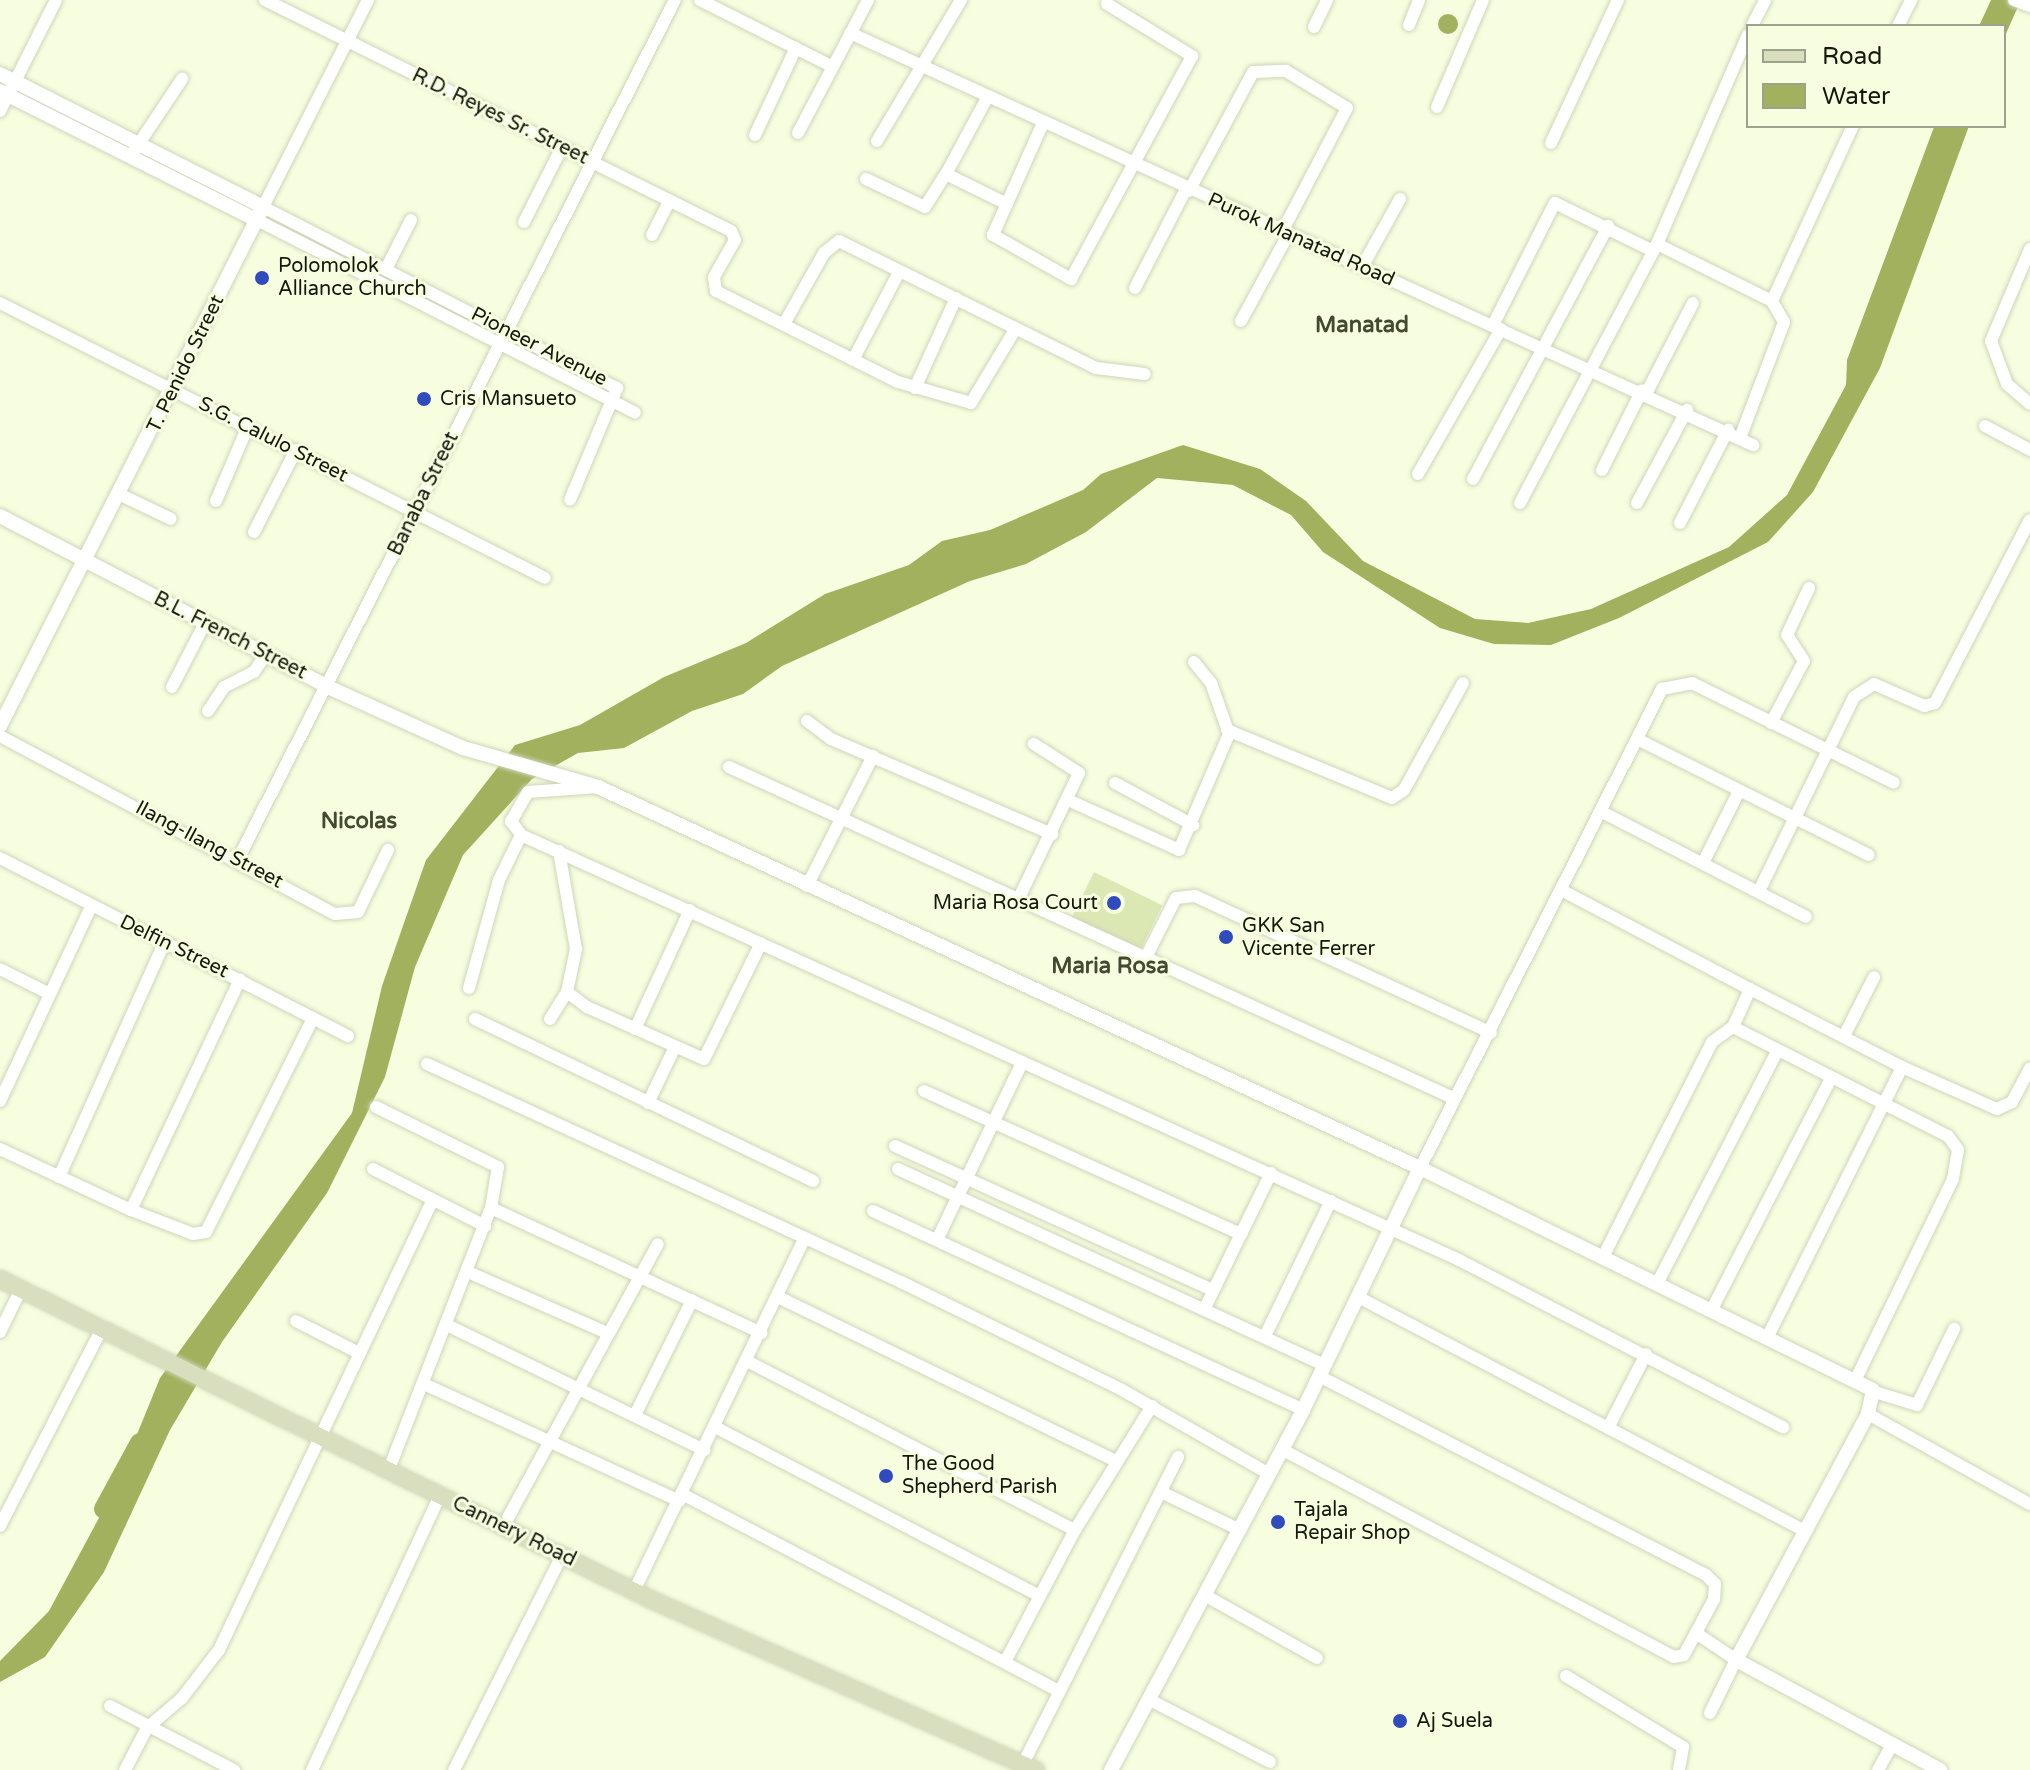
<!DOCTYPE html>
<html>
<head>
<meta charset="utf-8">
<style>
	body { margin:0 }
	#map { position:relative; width:2030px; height:1770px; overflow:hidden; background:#f7fee0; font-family:"Varela Round",sans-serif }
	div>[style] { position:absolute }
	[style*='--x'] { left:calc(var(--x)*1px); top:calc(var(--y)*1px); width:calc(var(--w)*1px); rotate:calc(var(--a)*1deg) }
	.green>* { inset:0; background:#dce8b4; transform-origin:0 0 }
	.water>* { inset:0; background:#a2b15e }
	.round { border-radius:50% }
	.river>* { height:20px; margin:-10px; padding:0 10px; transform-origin:10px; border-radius:10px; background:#a2b15e }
	.roads { filter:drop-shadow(0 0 2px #ced5b8) drop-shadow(0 0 2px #ced5b8) }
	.minor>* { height:12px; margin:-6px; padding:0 6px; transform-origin:6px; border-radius:6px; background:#fff }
	.tertiary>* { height:14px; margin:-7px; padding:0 7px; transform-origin:7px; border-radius:7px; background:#fff }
	.secondary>* { height:16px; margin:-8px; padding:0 8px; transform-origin:8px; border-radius:8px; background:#d9debf }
	.dots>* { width:22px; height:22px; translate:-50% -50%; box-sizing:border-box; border:4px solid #f7fee0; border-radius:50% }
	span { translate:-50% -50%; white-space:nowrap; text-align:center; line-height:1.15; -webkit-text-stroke:6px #f7fee0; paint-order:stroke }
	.street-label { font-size:20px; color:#15170d }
	.poi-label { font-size:20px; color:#15170d }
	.left { translate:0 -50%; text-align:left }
	.right { translate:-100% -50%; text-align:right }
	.neighbourhood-label { font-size:22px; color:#444931; font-weight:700 }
	.legend { position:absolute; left:1746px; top:24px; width:260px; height:104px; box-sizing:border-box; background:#f7fee0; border:2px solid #9da28c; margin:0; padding:10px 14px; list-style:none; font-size:24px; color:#15170d }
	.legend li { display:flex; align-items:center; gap:16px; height:40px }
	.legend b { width:40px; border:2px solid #9da28c }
</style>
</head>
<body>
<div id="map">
	<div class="green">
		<div style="left:1094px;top:872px;width:76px;height:50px;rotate:26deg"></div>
	</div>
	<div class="water">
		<div style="clip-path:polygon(1991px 0,2021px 0,2004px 38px,2004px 26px,1979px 26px)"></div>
		<div class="round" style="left:1438px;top:14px;width:20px;height:20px"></div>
		<div style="clip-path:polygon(1969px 126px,1880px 368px,1813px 492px,1768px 542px,1619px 618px,1551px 645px,1494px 644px,1440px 628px,1323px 552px,1291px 515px,1233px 485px,1157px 478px,1086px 532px,1026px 564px,970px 581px,782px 666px,743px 694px,692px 711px,624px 748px,578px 753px,532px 779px,463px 855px,415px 967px,385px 1077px,327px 1193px,222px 1342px,170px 1430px,104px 1572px,45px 1657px,0 1682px,0 1661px,49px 1611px,115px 1488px,160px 1378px,352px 1113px,382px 986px,426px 860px,515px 745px,580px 725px,664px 677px,746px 643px,825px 594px,909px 565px,942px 541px,990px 530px,1083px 490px,1101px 474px,1183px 445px,1260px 469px,1306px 501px,1363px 561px,1475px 619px,1528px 623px,1591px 609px,1729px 547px,1787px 495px,1846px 385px,1847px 360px,1934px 127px)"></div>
	</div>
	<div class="river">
		<div style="--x:104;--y:1509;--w:75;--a:-61.4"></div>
	</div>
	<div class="roads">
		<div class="minor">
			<div style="--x:265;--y:0;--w:520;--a:26.37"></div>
			<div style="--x:731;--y:231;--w:10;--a:66"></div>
			<div style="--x:735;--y:240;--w:43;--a:119.6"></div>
			<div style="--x:714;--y:277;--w:14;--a:82"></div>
			<div style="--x:716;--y:291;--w:203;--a:26.6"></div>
			<div style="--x:898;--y:382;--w:76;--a:16"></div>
			<div style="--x:971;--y:403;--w:87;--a:-59"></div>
			<div style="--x:368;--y:0;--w:232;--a:116.9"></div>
			<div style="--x:263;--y:207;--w:398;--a:27.1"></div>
			<div style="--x:617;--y:388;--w:121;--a:112.8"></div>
			<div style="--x:700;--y:0;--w:147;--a:26.7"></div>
			<div style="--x:2014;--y:0;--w:17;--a:21"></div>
			<div style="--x:1409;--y:25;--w:27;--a:-68"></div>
			<div style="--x:1752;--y:26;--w:29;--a:-63"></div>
			<div style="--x:1898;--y:26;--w:29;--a:-63"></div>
			<div style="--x:1314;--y:27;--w:30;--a:-64"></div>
			<div style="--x:850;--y:33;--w:993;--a:24.53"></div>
			<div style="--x:987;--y:98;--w:86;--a:118.3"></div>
			<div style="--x:946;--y:174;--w:66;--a:26.2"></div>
			<div style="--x:1437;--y:107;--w:116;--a:-66.7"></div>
			<div style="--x:0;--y:111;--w:124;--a:-63.2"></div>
			<div style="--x:1043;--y:123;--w:123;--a:114.1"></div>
			<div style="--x:993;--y:235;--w:90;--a:29.4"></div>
			<div style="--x:1071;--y:279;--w:254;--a:-61.5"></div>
			<div style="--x:1192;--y:56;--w:100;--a:-148.5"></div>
			<div style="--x:798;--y:133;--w:150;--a:-62.2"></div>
			<div style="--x:755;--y:135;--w:96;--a:-64.8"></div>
			<div style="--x:877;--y:141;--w:164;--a:-59.2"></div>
			<div style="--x:1551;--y:143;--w:158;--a:-64.9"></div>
			<div style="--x:134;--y:151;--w:87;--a:-56.3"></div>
			<div style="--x:866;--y:179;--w:65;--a:25.4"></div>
			<div style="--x:925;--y:207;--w:39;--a:-58"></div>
			<div style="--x:1189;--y:191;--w:135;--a:-61.7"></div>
			<div style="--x:1253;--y:72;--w:33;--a:-2"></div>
			<div style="--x:1286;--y:71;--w:71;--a:31.2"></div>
			<div style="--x:1347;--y:108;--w:138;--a:117.7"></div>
			<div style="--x:257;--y:220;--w:424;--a:27"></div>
			<div style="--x:524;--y:222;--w:84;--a:-63.1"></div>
			<div style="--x:652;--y:235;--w:39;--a:-63"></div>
			<div style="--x:1657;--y:244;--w:128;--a:26.4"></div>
			<div style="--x:2030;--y:249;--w:100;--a:113"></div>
			<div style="--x:1991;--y:341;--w:46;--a:69.6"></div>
			<div style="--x:2007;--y:384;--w:30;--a:41"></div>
			<div style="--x:1362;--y:267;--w:78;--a:-60.8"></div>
			<div style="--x:386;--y:269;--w:55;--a:-63"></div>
			<div style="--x:1135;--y:288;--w:111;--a:-62.7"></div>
			<div style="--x:0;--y:303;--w:610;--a:26.77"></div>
			<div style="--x:1241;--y:321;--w:100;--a:-61.4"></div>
			<div style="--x:784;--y:324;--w:81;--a:-60.6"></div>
			<div style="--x:824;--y:253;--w:19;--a:-39"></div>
			<div style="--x:839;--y:241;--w:287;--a:26.3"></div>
			<div style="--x:1096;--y:368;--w:49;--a:7"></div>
			<div style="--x:1493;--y:325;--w:137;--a:-63.1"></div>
			<div style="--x:1555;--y:203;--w:109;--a:26.1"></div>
			<div style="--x:853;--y:360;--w:99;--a:-62.4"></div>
			<div style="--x:915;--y:388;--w:99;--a:-65.5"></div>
			<div style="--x:1647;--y:392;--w:100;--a:-62.7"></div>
			<div style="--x:1985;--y:426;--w:51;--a:28.1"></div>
			<div style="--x:1740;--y:438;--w:124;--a:-69.2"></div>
			<div style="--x:1784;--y:322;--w:24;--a:-120"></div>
			<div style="--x:1772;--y:301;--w:193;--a:-65.2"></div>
			<div style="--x:1602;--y:470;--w:89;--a:-63.4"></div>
			<div style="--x:1418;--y:474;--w:167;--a:-60.2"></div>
			<div style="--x:1473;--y:479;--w:287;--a:-61.9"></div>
			<div style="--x:121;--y:495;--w:55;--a:25.6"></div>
			<div style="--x:216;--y:501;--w:82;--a:-66.9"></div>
			<div style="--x:1520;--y:503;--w:293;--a:-62.1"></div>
			<div style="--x:1657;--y:244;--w:228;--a:-66.5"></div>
			<div style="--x:1637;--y:503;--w:106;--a:-61.7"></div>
			<div style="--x:1680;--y:523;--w:105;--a:-62.7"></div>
			<div style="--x:254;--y:532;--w:92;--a:-62.9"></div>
			<div style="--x:172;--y:687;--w:72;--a:-62.7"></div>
			<div style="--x:208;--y:711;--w:29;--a:-56"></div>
			<div style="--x:224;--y:687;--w:34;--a:-27"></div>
			<div style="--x:254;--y:672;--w:22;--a:-56"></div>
			<div style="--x:807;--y:721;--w:30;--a:37"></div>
			<div style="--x:831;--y:739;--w:241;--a:23.3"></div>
			<div style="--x:1771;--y:723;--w:70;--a:-62"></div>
			<div style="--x:1804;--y:661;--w:31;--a:-123"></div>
			<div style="--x:1787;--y:635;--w:52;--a:-64.9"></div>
			<div style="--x:1227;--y:730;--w:178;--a:22.4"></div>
			<div style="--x:1392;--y:798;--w:14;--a:-34"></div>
			<div style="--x:1404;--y:790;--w:122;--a:-61.1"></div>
			<div style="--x:0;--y:736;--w:379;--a:28"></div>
			<div style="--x:335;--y:914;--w:23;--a:-5"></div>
			<div style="--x:358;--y:912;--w:69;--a:-64.2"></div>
			<div style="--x:1637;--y:739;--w:259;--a:26.6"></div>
			<div style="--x:729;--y:767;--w:798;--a:24.57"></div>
			<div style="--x:1115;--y:783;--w:89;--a:28.3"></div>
			<div style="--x:598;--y:787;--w:70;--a:175.9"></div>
			<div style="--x:528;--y:792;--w:34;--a:120"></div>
			<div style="--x:511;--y:821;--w:17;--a:54"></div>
			<div style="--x:521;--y:835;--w:1030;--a:24.37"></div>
			<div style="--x:1459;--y:1260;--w:365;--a:27.3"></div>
			<div style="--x:1068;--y:800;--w:122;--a:24.2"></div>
			<div style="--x:1179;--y:850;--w:126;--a:-66.7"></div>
			<div style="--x:1229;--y:734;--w:54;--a:-109.4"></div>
			<div style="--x:1211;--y:683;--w:27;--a:-129"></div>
			<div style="--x:1602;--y:812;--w:229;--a:27.2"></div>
			<div style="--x:559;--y:851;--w:99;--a:80.2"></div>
			<div style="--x:576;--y:949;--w:44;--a:101.8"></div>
			<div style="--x:567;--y:992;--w:25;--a:37"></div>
			<div style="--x:587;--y:1007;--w:128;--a:24"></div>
			<div style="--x:704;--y:1059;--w:129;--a:-63.8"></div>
			<div style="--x:0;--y:858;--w:391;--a:27.1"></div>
			<div style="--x:238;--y:859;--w:964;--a:-63.04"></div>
			<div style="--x:1703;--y:863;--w:80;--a:-63.4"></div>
			<div style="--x:807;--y:886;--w:146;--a:-63.1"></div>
			<div style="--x:1563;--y:891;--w:211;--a:27.7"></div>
			<div style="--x:1750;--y:989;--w:42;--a:114.1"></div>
			<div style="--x:1759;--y:891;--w:216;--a:-63.9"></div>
			<div style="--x:1854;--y:697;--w:24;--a:-33"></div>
			<div style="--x:1874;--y:684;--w:55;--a:23.7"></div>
			<div style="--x:1924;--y:706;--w:11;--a:-15"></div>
			<div style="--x:1935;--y:703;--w:206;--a:-62.6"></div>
			<div style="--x:1017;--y:902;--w:143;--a:-64.3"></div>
			<div style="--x:1079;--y:773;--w:54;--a:-147.2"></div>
			<div style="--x:1145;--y:959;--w:68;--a:-63.1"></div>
			<div style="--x:1176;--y:898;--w:19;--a:-6"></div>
			<div style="--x:1195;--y:896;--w:326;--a:24.8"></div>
			<div style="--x:0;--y:969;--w:56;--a:26.6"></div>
			<div style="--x:469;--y:988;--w:112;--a:-74.5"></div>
			<div style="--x:499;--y:880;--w:50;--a:-63.9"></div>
			<div style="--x:1750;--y:989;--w:171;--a:27.2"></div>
			<div style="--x:475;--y:1019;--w:375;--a:25.6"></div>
			<div style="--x:550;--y:1019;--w:32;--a:-58"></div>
			<div style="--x:635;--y:1029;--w:131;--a:-65.2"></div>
			<div style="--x:1844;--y:1036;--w:66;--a:-63"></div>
			<div style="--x:427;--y:1064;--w:522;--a:24.7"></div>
			<div style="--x:901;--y:1282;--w:246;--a:26"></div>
			<div style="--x:1122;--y:1390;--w:169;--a:29.7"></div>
			<div style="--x:924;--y:1091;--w:348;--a:24.3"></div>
			<div style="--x:1241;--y:1234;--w:68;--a:-63.8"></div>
			<div style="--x:0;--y:1101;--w:214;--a:-64.9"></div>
			<div style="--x:648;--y:1103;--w:62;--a:-64.3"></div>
			<div style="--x:376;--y:1107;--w:136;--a:26.2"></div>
			<div style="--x:498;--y:1167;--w:42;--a:99.7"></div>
			<div style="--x:895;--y:1146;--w:348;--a:24.4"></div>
			<div style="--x:0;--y:1149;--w:145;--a:25"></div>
			<div style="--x:131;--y:1210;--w:66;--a:21.2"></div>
			<div style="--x:193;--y:1234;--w:13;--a:-9"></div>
			<div style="--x:206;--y:1232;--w:239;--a:-63.4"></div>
			<div style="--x:1420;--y:1168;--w:537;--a:-63.2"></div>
			<div style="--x:1662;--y:689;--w:31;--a:-11"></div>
			<div style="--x:1692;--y:683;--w:225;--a:26.3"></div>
			<div style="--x:373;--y:1169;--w:126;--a:27"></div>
			<div style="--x:898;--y:1169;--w:469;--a:24.7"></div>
			<div style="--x:59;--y:1177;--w:256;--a:-65.8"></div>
			<div style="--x:131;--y:1210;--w:255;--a:-64.7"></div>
			<div style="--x:873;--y:1211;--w:474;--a:24.8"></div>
			<div style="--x:938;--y:1238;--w:194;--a:-64.4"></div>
			<div style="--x:1604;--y:1255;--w:239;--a:-63.1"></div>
			<div style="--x:1712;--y:1042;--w:26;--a:-36"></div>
			<div style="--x:1733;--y:1027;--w:241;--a:26.9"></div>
			<div style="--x:1948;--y:1136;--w:17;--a:54"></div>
			<div style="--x:1958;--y:1150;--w:29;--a:100"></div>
			<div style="--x:1953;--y:1179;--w:225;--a:115.9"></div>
			<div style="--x:468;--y:1272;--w:152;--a:23.7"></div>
			<div style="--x:1658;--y:1282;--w:260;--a:-62.7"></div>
			<div style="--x:778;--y:1297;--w:373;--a:25.9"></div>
			<div style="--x:1358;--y:1297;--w:505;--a:27.63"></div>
			<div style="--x:1205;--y:1308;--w:82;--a:-64.1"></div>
			<div style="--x:1712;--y:1309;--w:260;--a:-62.7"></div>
			<div style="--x:296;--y:1321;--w:71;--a:26.9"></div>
			<div style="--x:449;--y:1326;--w:284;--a:25.9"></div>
			<div style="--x:0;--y:1332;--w:48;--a:-64"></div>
			<div style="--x:1266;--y:1334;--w:148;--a:-64"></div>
			<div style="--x:1767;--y:1338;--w:303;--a:-63.5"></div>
			<div style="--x:1902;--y:1067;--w:104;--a:23.9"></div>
			<div style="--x:1997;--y:1109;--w:17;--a:-25"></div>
			<div style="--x:2012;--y:1102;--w:38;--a:-62"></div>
			<div style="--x:747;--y:1361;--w:369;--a:27.3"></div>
			<div style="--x:1075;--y:1530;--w:146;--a:-58.2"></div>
			<div style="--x:424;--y:1384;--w:281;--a:24.6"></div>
			<div style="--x:1878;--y:1393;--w:41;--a:17.1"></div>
			<div style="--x:1917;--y:1405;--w:85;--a:-64"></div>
			<div style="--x:1868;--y:1414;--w:185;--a:29.1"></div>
			<div style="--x:635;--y:1415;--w:128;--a:-63.6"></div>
			<div style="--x:715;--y:1427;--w:365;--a:27.5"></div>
			<div style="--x:1608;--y:1428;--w:83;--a:-62.8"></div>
			<div style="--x:1283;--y:1450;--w:442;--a:27.9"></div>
			<div style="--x:1674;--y:1657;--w:10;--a:-11"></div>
			<div style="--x:1684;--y:1655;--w:64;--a:-61.8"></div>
			<div style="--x:1714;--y:1599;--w:15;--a:-86"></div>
			<div style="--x:1715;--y:1584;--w:13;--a:-135"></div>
			<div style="--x:1706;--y:1575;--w:435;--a:-152.8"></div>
			<div style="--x:389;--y:1469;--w:280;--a:-68.7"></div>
			<div style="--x:491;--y:1208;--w:298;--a:24.8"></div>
			<div style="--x:1161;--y:1492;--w:88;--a:25.7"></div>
			<div style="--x:682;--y:1494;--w:425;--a:27.6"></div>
			<div style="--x:504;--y:1525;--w:320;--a:-61.3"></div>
			<div style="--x:0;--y:1526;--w:223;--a:-62.7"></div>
			<div style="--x:634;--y:1591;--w:391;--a:-64.2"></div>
			<div style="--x:1206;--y:1596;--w:127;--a:29.2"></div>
			<div style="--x:1696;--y:1633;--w:48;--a:34"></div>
			<div style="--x:1736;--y:1660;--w:59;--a:116.1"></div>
			<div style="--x:1005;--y:1662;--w:149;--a:-62.1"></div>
			<div style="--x:1566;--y:1676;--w:137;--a:31.3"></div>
			<div style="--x:1683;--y:1747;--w:23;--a:100"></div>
			<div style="--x:1150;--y:1700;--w:135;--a:27.3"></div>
			<div style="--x:110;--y:1706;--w:140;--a:27.3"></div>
			<div style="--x:1023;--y:1764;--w:344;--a:-63.2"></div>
			<div style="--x:125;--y:1770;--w:47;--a:-62.4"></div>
			<div style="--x:147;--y:1728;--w:46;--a:-40.6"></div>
			<div style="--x:182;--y:1698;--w:61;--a:-52.4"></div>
			<div style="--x:219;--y:1650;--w:498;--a:-64.6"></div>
			<div style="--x:312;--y:1770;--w:302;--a:-65"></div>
			<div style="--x:454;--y:1770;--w:241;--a:-63.3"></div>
			<div style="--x:1878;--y:1770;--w:29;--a:-61"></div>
		</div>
		<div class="tertiary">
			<div style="--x:0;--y:74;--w:295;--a:26.8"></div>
			<div style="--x:263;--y:207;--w:582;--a:116.87"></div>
			<div style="--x:0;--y:91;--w:288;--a:26.7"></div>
			<div style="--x:0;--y:516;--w:370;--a:27.5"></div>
			<div style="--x:328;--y:687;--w:148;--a:24.3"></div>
			<div style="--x:463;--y:748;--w:141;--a:16.1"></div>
			<div style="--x:598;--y:787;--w:906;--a:24.87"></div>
			<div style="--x:1420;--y:1168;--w:504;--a:26.11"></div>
			<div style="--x:1873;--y:1390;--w:25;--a:102"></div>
			<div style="--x:1868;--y:1414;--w:279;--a:118.2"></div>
			<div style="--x:1736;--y:1660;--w:232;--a:28.3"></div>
			<div style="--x:1111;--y:1770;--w:408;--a:-61.9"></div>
			<div style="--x:1303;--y:1410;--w:269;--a:-64.2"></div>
		</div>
		<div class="secondary">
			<div style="--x:0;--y:1279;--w:727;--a:26.21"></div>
			<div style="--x:652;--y:1600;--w:420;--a:23.9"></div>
		</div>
	</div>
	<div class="dots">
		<div style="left:262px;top:278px;background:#2f4bbc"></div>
		<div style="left:424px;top:399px;background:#2f4bbc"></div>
		<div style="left:1114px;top:903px;background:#2f4bbc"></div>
		<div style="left:1226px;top:937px;background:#2f4bbc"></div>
		<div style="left:886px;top:1476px;background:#2f4bbc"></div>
		<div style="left:1278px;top:1522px;background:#2f4bbc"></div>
		<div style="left:1400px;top:1721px;background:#2f4bbc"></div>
	</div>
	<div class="street-label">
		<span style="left:500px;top:117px;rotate:26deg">R.D. Reyes Sr. Street</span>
		<span style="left:1301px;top:240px;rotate:24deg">Purok Manatad Road</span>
		<span style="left:539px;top:347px;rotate:27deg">Pioneer Avenue</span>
		<span style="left:186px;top:364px;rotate:-64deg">T. Penido Street</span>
		<span style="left:273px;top:440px;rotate:27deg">S.G. Calulo Street</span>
		<span style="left:424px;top:494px;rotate:-64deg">Banaba Street</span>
		<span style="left:230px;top:636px;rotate:27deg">B.L. French Street</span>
		<span style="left:209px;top:845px;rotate:28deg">Ilang-Ilang Street</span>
		<span style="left:174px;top:947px;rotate:26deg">Delfin Street</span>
		<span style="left:514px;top:1532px;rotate:26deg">Cannery Road</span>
	</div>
	<div class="poi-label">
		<span class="left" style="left:278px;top:278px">Polomolok<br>Alliance Church</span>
		<span class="left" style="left:440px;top:399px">Cris Mansueto</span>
		<span class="right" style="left:1098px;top:903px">Maria Rosa Court</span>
		<span class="left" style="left:1242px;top:938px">GKK San<br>Vicente Ferrer</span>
		<span class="left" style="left:902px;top:1476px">The Good<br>Shepherd Parish</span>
		<span class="left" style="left:1294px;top:1522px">Tajala<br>Repair Shop</span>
		<span class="left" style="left:1416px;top:1721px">Aj Suela</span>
	</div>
	<div class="neighbourhood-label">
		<span style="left:1362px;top:326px">Manatad</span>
		<span style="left:359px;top:822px">Nicolas</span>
		<span style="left:1110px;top:967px">Maria Rosa</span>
	</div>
	<ul class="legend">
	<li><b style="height:10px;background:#d9debf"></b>Road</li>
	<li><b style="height:22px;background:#a2b15e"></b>Water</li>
	</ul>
</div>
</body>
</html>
